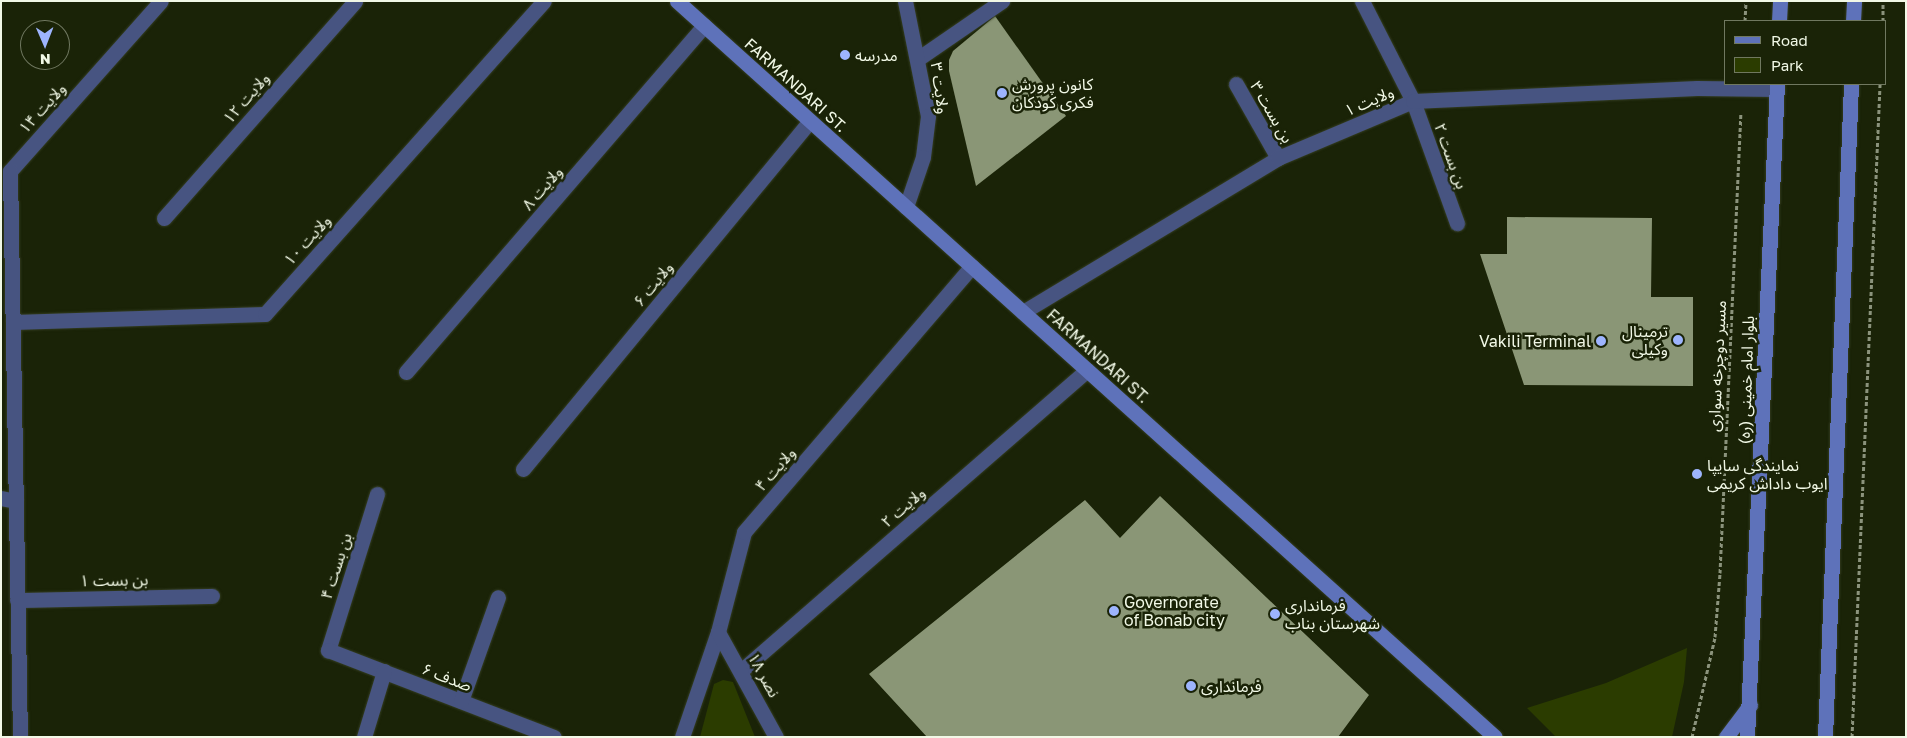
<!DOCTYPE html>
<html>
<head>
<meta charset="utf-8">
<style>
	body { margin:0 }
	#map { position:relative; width:1907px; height:738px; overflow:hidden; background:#1a2307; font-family:"Golos Text","Noto Sans Arabic",sans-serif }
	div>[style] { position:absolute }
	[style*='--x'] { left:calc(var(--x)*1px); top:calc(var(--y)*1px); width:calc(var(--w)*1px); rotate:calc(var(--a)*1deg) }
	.green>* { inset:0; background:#2b3c00 }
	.building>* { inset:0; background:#8a9676 }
	.path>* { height:3px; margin-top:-1.5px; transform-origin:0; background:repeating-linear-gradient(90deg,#8b937c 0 4px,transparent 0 6.5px) }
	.roads { filter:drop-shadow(0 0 1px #343d22) drop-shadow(0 0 1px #343d22) }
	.service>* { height:15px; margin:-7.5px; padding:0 7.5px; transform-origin:7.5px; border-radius:7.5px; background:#475481 }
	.minor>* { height:15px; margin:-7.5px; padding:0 7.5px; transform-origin:7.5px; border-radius:7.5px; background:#475481 }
	.secondary>* { height:15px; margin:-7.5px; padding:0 7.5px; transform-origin:7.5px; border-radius:7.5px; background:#5e72ba }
	.dots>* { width:14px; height:14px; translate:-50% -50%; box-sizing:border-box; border:2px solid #1a2307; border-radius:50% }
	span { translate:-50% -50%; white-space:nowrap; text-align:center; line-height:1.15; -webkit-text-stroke:5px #1a2307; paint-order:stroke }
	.poi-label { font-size:16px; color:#f1f8e6 }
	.left { translate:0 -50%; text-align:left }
	.right { translate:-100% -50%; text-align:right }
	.street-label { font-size:16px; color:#f1f8e6 }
	.frame { position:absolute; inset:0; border:2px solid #f1f8e6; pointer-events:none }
	.legend { position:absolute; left:1724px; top:20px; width:162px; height:65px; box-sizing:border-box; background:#1a2307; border:1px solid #707860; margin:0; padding:6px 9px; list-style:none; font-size:15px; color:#f1f8e6 }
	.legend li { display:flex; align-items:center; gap:10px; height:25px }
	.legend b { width:25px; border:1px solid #707860 }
	.north { position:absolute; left:20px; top:20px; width:50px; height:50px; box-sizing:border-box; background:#1a2307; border:1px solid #707860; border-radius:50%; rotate:179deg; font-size:14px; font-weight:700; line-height:20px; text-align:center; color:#f1f8e6 }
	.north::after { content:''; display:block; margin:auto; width:18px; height:22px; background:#9db4fd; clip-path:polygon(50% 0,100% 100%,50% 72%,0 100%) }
</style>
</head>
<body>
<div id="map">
	<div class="green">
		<div style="clip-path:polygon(1687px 648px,1684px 682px,1672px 737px,1556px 737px,1527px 708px,1606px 683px)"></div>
		<div style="clip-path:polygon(723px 680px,733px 682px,755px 737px,700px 737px,714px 684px)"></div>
	</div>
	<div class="building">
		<div style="clip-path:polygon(995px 16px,1066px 116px,976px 186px,949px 71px,949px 60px,953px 51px)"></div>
		<div style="clip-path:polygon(1507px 217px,1652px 218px,1651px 297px,1693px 297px,1693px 386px,1524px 385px,1480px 254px,1507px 254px)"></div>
		<div style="clip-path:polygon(1160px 496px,1369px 695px,1338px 737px,927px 737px,869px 674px,1085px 500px,1120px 538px)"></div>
	</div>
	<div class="path">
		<div style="--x:1745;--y:21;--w:20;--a:-87"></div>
		<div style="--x:1883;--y:21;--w:20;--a:-90"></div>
		<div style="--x:1692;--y:737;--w:103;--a:-77"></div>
		<div style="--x:1715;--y:637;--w:64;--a:-85.5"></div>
		<div style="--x:1720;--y:573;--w:461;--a:-87.4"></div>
		<div style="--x:1852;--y:737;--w:654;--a:-87.54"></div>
	</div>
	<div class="roads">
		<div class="service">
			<div style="--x:1362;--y:1;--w:112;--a:63"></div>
			<div style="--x:1413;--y:101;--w:130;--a:70.2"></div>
			<div style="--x:919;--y:58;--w:101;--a:-34.5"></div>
			<div style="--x:1236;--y:84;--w:85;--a:60.4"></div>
			<div style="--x:10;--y:171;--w:227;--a:-48.4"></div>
			<div style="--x:164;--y:218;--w:289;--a:-48.6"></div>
			<div style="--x:1023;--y:312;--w:298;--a:-31.1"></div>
			<div style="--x:1278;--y:158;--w:147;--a:-22.9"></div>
			<div style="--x:1413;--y:101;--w:284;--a:-2.6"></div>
			<div style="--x:1697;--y:88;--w:79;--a:0.7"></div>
			<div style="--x:13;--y:322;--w:252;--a:-1.8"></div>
			<div style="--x:265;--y:314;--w:419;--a:-48.3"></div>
			<div style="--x:406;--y:372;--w:457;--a:-49.3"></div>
			<div style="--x:523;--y:469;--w:451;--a:-50.5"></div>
			<div style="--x:377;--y:494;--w:164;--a:107.4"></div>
			<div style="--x:328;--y:650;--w:242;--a:21.1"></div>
			<div style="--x:1;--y:498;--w:15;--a:11"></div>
			<div style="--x:17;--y:600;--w:195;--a:-1.2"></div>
			<div style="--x:742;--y:670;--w:457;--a:-41"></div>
			<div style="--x:461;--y:701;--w:110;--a:-70.4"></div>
			<div style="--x:364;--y:737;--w:69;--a:-73.1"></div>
			<div style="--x:682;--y:737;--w:111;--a:-71.1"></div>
			<div style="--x:718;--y:632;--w:103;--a:-75.4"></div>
			<div style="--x:744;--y:532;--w:350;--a:-49.4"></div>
		</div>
		<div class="minor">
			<div style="--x:905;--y:1;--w:117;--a:78.7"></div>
			<div style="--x:928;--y:116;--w:41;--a:97"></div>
			<div style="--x:923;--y:157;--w:53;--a:108.8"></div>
			<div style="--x:10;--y:171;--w:566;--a:88.99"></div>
			<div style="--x:718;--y:632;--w:120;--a:61.1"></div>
		</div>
		<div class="secondary">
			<div style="--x:677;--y:1;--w:1100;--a:41.98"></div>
			<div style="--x:1779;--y:21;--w:20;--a:-87"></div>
			<div style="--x:1853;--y:21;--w:20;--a:-87"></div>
			<div style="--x:1726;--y:737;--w:40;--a:-53"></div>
			<div style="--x:1747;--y:737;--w:654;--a:-87.37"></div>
			<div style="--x:1825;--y:737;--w:654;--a:-87.72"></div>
		</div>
	</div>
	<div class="dots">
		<div style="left:845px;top:55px;background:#9db4fd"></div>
		<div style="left:1002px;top:93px;background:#9db4fd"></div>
		<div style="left:1678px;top:340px;background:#9db4fd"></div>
		<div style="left:1601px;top:341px;background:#9db4fd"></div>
		<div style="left:1697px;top:474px;background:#9db4fd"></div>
		<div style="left:1114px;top:611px;background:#9db4fd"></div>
		<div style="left:1275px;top:614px;background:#9db4fd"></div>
		<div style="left:1191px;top:686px;background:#9db4fd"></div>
	</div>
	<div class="poi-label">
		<span class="left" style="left:855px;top:55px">مدرسه</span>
		<span class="left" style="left:1012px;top:93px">کانون پرورش<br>فکری کودکان</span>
		<span class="right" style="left:1668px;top:340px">ترمینال<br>وکیلی</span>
		<span class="right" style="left:1591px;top:341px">Vakili Terminal</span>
		<span class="left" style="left:1707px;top:474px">نمایندگی سایپا<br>ایوب داداش کریمی</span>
		<span class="left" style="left:1124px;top:611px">Governorate<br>of Bonab city</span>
		<span class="left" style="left:1285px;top:614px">فرمانداری<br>شهرستان بناب</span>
		<span class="left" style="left:1201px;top:686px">فرمانداری</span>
	</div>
	<div class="street-label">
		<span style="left:796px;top:85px;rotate:42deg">FARMANDARI ST.</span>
		<span style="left:940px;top:88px;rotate:82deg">ولایت ۳</span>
		<span style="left:246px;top:98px;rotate:-49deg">ولایت ۱۲</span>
		<span style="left:1369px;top:101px;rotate:-23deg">ولایت ۱</span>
		<span style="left:42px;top:108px;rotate:-48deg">ولایت ۱۴</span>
		<span style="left:1272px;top:112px;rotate:60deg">بن بست ۳</span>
		<span style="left:1451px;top:156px;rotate:70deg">بن بست ۲</span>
		<span style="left:542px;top:188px;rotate:-49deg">ولایت ۸</span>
		<span style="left:307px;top:240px;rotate:-48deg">ولایت ۱۰</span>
		<span style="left:653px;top:284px;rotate:-51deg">ولایت ۶</span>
		<span style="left:1098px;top:356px;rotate:42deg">FARMANDARI ST.</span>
		<span style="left:1717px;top:366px;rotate:-87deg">مسیر دوچرخه سواری</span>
		<span style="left:1746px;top:380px;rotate:-88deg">بلوار امام خمینی (ره)</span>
		<span style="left:775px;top:469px;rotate:-49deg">ولایت ۴</span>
		<span style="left:903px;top:507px;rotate:-41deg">ولایت ۲</span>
		<span style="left:336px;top:566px;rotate:-72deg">بن بست ۴</span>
		<span style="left:114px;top:580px;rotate:-1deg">بن بست ۱</span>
		<span style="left:764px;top:675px;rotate:61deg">نصر ۱۸</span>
		<span style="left:447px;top:677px;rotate:21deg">صدف ۶</span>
	</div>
	<div class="frame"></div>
	<ul class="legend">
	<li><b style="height:6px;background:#5e72ba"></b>Road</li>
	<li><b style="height:14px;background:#2b3c00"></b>Park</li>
	</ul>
	<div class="north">N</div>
</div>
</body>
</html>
